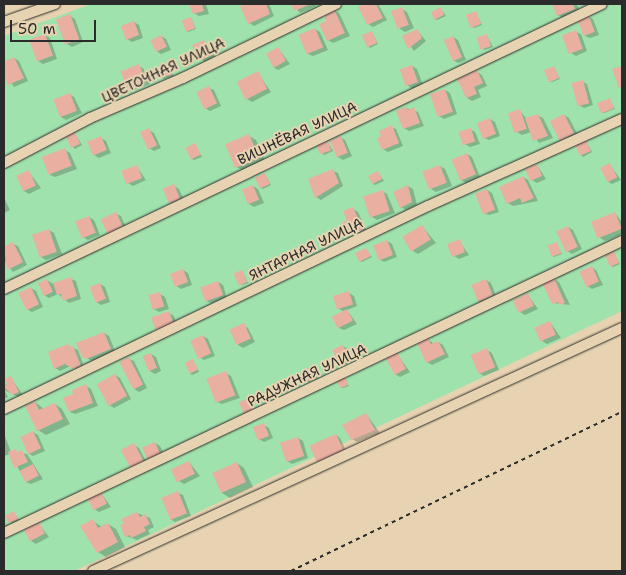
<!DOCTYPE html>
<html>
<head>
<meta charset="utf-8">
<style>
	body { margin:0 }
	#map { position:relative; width:626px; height:575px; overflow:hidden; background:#e7d3b1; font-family:"Shantell Sans",sans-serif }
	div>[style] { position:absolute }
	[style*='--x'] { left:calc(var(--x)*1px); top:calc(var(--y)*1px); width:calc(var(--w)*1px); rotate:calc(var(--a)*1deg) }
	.green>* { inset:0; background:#a0e2ad }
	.shadow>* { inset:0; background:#0003 }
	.building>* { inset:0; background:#e9b0a2; transform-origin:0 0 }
	.path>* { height:2px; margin-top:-1px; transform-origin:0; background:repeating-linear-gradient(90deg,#2b2b2b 0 4px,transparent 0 8px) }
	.roads { filter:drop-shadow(0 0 1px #2b2b2b) drop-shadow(0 0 1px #2b2b2b) }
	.street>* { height:10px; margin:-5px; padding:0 5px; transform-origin:5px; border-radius:5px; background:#e7d3b1 }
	span { translate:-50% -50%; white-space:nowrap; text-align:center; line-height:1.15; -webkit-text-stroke:4px #e7d3b1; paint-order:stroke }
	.street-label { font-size:14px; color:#2b2b2b }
	.frame { position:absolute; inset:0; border:5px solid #2b2b2b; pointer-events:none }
	.scale { position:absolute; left:10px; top:20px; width:86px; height:22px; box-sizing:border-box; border:2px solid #2b2b2b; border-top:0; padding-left:6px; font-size:15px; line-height:18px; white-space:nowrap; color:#2b2b2b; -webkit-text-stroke:4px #e7d3b1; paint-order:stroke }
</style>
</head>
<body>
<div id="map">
	<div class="green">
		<div style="clip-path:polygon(91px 4px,622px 4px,622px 311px,74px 571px,4px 571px,4px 36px)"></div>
	</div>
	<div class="shadow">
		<div style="clip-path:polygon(191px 4px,206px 4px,209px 14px,199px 16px,194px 13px)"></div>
		<div style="clip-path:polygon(249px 4px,269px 4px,274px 16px,254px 26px,249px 23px,242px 7px)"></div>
		<div style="clip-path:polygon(292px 4px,315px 4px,316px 6px,300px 13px)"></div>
		<div style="clip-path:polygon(367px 4px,378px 4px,387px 20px,373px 27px,368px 24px,360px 7px)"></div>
		<div style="clip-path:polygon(554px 4px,577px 4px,580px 12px,563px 18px,558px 15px)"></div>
		<div style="clip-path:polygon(402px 9px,407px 12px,414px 28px,405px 32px,400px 29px)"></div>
		<div style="clip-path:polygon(441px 9px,446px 16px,437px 20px,435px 19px)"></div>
		<div style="clip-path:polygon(334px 10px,339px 13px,350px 36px,333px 43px,328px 40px,328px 21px)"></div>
		<div style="clip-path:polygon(476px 13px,482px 25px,474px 28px,472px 27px)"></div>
		<div style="clip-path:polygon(70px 16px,75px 19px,83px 42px,72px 47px,67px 44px)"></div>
		<div style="clip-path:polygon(588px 16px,593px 19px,599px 35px,590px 38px,585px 36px)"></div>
		<div style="clip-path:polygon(191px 18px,196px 29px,188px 32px,186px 30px)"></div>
		<div style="clip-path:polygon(134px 22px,139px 25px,143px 38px,132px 42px,127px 39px)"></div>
		<div style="clip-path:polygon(315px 29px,320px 32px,328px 50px,313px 56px,308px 54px,300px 36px)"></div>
		<div style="clip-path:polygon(417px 30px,426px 41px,414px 51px,403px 36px)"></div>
		<div style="clip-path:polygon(372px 32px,378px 44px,370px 48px,368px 46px)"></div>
		<div style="clip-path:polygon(576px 32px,581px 34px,587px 51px,576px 56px,571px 53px)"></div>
		<div style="clip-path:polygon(45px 35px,50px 38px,57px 59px,43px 64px,38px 61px)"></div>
		<div style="clip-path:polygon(161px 36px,166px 39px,171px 50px,161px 54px,156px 51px)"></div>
		<div style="clip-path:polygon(487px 36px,493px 47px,485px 50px,483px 49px)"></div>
		<div style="clip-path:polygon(453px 37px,458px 40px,466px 60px,458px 63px,453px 60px)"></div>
		<div style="clip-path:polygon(204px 42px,216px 58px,207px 63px,202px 60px)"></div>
		<div style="clip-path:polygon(278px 48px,290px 64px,278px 70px,273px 67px)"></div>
		<div style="clip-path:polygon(14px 58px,19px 61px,28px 81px,14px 87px,4px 72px,4px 63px)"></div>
		<div style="clip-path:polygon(139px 66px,144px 69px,150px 84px,134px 90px,129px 87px)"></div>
		<div style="clip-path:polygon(412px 66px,417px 69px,423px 85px,413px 89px,408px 86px)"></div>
		<div style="clip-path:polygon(169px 67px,174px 76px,164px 79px,162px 78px)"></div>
		<div style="clip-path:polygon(554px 67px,560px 79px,552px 82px,549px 81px)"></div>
		<div style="clip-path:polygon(477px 72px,482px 75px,487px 86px,478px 90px,481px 97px,472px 101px,467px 98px)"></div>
		<div style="clip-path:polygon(258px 73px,271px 92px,252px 102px,247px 99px)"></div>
		<div style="clip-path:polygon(582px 81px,587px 84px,593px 105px,584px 108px,579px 105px)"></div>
		<div style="clip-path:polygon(209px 88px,214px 90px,221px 106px,210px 111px,205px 108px)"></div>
		<div style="clip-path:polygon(445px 90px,450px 93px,457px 114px,444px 119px,439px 116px)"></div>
		<div style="clip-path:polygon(69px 94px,74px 97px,82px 113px,66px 120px,61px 117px)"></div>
		<div style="clip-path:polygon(610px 100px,615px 109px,604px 113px,602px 112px)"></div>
		<div style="clip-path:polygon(406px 108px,418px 112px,424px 126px,409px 131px,404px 128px)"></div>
		<div style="clip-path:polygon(519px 110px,527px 119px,537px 115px,543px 118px,553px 138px,539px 143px,531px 132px,522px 135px,517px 132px)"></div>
		<div style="clip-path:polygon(564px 115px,569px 118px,579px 137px,564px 143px,559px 140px)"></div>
		<div style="clip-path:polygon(490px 119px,495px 122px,500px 136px,489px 140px,484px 138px)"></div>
		<div style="clip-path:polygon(391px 127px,396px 129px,403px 146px,388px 152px,383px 149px)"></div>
		<div style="clip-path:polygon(470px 129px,475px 132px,480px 144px,470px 147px,465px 144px)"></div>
		<div style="clip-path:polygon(149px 130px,154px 133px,161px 148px,154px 151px,149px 148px)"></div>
		<div style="clip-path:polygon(75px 134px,82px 145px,75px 149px,73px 147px)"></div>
		<div style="clip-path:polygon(249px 136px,256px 140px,266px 162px,244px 172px,237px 167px)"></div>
		<div style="clip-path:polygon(340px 137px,345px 140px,352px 156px,343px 160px,338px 157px)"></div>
		<div style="clip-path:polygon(101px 138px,106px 141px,111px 153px,99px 158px,94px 155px)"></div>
		<div style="clip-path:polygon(327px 141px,333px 151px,324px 155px,322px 153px)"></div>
		<div style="clip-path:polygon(586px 141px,592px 152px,583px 157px,581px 155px)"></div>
		<div style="clip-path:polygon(195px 145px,202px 157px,194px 160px,192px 159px)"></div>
		<div style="clip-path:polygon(65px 150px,70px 153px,77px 169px,55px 177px,50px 175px)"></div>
		<div style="clip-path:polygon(467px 154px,472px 157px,480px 177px,466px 183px,461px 180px)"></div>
		<div style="clip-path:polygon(537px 165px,546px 179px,537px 183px,532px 180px)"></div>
		<div style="clip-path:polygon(610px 165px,621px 180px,612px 184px,607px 181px)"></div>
		<div style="clip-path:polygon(440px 166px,445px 169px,452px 186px,436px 192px,431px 189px)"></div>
		<div style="clip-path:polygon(137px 167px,146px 180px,133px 186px,128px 183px)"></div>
		<div style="clip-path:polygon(333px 171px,338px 173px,343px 186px,321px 200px,316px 197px)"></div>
		<div style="clip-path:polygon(29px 172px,41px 188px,29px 194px,24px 191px)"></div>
		<div style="clip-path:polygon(378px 172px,384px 181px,375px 185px,373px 184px)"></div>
		<div style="clip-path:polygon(265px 174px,271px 185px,263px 189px,261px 188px)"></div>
		<div style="clip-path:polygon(523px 177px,528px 180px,538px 201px,513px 206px,508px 203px)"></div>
		<div style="clip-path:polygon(174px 186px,179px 189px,185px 202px,175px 206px,170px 203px)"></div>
		<div style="clip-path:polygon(253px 186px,258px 189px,264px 203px,254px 207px,249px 204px,244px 189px)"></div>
		<div style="clip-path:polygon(408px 186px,413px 189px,417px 205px,406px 210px,401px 207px)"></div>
		<div style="clip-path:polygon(487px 190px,492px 193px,499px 212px,489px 215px,484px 213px)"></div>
		<div style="clip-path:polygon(382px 191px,387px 194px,395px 213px,377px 220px,372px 217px)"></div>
		<div style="clip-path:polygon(4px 198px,10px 210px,4px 213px)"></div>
		<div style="clip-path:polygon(353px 209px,358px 212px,367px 232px,359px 236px,346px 229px)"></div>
		<div style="clip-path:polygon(615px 213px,622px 222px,622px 234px,605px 241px,600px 238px)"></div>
		<div style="clip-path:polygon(116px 214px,121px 216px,127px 230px,113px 236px,108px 233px)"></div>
		<div style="clip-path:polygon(89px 217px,94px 220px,100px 235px,88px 240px,83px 237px)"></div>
		<div style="clip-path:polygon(422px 226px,436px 243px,418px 254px,413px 251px)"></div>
		<div style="clip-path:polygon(568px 227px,573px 230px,582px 249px,572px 254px,567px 251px)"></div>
		<div style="clip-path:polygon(49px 230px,54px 233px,62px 254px,46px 260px,41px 257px)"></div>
		<div style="clip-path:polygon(387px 241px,392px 244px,397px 257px,384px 262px,379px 259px)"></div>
		<div style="clip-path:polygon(459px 241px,469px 255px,459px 259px,454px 256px)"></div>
		<div style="clip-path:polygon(556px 243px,562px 254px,554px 257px,552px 255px)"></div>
		<div style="clip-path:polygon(13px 244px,18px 246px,27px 265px,13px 272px,4px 260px,4px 248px)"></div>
		<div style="clip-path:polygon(366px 249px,372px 257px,362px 262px,360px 261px)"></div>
		<div style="clip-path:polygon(614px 253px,620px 264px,613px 267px,611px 266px)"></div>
		<div style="clip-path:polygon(591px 267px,596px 270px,603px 285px,592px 289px,587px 286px)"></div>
		<div style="clip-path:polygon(183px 270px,188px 273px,192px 285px,181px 289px,176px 286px)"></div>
		<div style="clip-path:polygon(242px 271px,248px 283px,242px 285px,240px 284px)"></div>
		<div style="clip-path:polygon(71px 279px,76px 281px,81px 299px,69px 303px,58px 294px,49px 298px,44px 295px,47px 280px,53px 284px)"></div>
		<div style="clip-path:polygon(554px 279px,559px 282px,570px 305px,553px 303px)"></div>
		<div style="clip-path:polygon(486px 280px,491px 283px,497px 298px,483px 304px,478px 301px)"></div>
		<div style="clip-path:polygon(218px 282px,223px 285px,227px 298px,211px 303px,206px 301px)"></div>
		<div style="clip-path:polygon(100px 284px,105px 287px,110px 302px,101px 305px,96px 302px)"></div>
		<div style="clip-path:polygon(31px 288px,36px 291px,43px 307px,32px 312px,27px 309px)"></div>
		<div style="clip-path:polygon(349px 293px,354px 296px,357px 306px,347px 310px,357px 324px,344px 330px,339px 328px,344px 312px,338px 308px)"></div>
		<div style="clip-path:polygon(160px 294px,165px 297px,169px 309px,159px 312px,154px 309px)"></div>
		<div style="clip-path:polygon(528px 295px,538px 309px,525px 315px,520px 312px)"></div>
		<div style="clip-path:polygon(169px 313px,174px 316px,178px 328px,162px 333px)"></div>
		<div style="clip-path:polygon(550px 322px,561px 338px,547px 344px,542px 341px)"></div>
		<div style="clip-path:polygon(243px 325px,248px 328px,255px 342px,243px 348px,238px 345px)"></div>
		<div style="clip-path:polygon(104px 333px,109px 336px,115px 351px,92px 361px,87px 358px)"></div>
		<div style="clip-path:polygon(203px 336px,208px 339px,215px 356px,204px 360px,199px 357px)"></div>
		<div style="clip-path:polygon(428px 339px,434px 344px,438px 342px,443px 345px,449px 357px,432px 365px,427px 362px)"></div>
		<div style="clip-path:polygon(68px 346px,78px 350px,85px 369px,80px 371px,71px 366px,60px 371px,55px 368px)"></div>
		<div style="clip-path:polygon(343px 346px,348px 349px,353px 361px,344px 365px,339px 362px)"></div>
		<div style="clip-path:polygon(487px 350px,492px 353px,499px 370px,484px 376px,479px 373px)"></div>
		<div style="clip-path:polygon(151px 354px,156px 357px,161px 371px,155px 374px,150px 371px)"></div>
		<div style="clip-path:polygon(397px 354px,410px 372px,400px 377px,395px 374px)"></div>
		<div style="clip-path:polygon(129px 359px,134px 361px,147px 388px,139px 392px,134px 389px)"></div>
		<div style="clip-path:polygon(193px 360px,199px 372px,192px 375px,190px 373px)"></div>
		<div style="clip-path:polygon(312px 368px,318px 379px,309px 382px,307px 381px)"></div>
		<div style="clip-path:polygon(226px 373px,231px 376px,240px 398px,222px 404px,217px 402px)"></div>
		<div style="clip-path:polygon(115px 375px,120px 378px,131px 399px,114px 408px,109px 405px)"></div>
		<div style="clip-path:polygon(11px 378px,23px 395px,18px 397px,4px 390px,8px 397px,4px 399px,4px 387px)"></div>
		<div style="clip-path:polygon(345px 379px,349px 386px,343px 388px,341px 387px)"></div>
		<div style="clip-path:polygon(86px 386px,91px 389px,98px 406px,75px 414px,70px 412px,75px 395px)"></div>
		<div style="clip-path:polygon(35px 402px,44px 409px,55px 404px,62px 409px,70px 424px,46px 435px,38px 430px,27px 406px)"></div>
		<div style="clip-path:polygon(366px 414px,380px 433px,357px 442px,352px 439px)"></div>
		<div style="clip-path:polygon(264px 425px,269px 428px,273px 438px,264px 442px,259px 439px)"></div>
		<div style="clip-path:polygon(33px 432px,38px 435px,45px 451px,33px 456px,28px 453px)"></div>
		<div style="clip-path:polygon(4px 434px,11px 452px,27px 454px,43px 479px,31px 484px,26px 482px,10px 454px,4px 456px)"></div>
		<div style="clip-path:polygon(336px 435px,340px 438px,348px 455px,325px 466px)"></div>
		<div style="clip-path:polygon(298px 438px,303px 441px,308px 458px,292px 464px,287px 461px)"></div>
		<div style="clip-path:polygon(155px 443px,160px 446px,165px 457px,153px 462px)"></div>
		<div style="clip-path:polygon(134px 445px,139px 448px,148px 465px,123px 450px)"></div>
		<div style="clip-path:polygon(189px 462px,200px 476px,184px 484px,179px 481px)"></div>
		<div style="clip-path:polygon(237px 463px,244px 468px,253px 487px,230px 498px,222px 493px)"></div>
		<div style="clip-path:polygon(101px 493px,111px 507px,99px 512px,94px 509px)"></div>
		<div style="clip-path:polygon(178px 493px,183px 495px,191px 516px,175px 522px,170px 519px)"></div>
		<div style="clip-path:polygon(14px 513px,19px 520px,12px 523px,10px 522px)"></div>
		<div style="clip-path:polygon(137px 513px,150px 518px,154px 527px,148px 530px,150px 534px,137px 540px,126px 536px)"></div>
		<div style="clip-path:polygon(93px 521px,102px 527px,108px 524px,116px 529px,125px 547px,106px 557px,98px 552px)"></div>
		<div style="clip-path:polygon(39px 524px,49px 537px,36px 544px,31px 541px)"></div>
	</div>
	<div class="building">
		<div style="clip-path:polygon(189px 4px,202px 4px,204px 11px,193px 14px)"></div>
		<div style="clip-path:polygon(246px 4px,266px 4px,270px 14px,248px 24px,240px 6px)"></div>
		<div style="clip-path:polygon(291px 4px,311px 4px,294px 11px)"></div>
		<div style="clip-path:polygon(364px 4px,376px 4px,383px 18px,367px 25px,358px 7px)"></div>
		<div style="clip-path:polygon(552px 4px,573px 4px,575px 9px,557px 16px)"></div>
		<div style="left:402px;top:7px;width:19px;height:12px;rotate:69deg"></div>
		<div style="clip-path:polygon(441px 7px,444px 15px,434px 20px,431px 12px)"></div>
		<div style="clip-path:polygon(334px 9px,345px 33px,327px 41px,319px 24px,326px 21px,323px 14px)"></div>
		<div style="left:476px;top:11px;width:14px;height:11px;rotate:69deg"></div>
		<div style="left:70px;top:14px;width:27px;height:15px;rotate:70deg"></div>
		<div style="left:588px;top:14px;width:19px;height:12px;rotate:69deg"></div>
		<div style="left:191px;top:17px;width:12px;height:10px;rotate:70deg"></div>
		<div style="left:134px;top:21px;width:15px;height:14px;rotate:70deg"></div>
		<div style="left:315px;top:28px;width:21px;height:18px;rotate:67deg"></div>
		<div style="clip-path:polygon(417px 29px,422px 38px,408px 49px,402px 36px)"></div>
		<div style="left:576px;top:30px;width:20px;height:15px;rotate:70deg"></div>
		<div style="left:372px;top:31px;width:13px;height:11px;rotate:67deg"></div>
		<div style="left:45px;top:34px;width:23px;height:17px;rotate:70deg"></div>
		<div style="left:487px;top:34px;width:13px;height:11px;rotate:72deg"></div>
		<div style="left:161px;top:35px;width:13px;height:12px;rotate:63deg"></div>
		<div style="left:453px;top:36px;width:23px;height:10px;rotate:67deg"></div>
		<div style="left:204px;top:40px;width:17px;height:13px;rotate:66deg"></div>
		<div style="left:278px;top:47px;width:16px;height:14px;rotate:60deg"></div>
		<div style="clip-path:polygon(14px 57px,24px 78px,8px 85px,4px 75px,4px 62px)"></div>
		<div style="left:139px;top:64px;width:18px;height:20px;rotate:68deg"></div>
		<div style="left:412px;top:65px;width:18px;height:13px;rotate:71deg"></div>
		<div style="left:170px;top:66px;width:9px;height:12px;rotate:77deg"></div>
		<div style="left:554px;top:66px;width:13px;height:11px;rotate:67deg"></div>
		<div style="clip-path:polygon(622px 66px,622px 87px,619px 88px,612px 69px)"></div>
		<div style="clip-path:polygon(477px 70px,483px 83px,474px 87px,477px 94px,466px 98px,457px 79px)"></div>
		<div style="left:258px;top:71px;width:20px;height:24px;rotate:63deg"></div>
		<div style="left:583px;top:80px;width:24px;height:12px;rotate:75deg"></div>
		<div style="left:209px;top:86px;width:19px;height:14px;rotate:65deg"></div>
		<div style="left:445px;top:89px;width:24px;height:16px;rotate:71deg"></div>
		<div style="left:70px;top:93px;width:19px;height:18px;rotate:69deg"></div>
		<div style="left:610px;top:98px;width:11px;height:14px;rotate:68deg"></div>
		<div style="clip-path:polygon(406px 107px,408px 110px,414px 107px,420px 123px,403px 129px,396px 111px)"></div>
		<div style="left:520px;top:109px;width:21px;height:13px;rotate:71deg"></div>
		<div style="clip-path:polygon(538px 114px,548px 136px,533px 141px,525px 118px)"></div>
		<div style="left:564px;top:114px;width:22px;height:16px;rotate:63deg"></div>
		<div style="left:490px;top:118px;width:17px;height:14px;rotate:69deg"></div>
		<div style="clip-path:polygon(392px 125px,399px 143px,382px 150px,377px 138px,381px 136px,379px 131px)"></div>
		<div style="left:149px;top:128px;width:19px;height:10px;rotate:65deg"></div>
		<div style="left:471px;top:128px;width:14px;height:13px;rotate:73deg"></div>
		<div style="left:75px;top:132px;width:13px;height:10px;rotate:67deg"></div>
		<div style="left:249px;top:134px;width:26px;height:26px;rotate:67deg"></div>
		<div style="left:101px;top:136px;width:15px;height:15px;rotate:67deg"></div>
		<div style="left:341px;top:136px;width:18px;height:12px;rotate:68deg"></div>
		<div style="left:327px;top:139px;width:12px;height:12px;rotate:70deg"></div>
		<div style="left:586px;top:140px;width:12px;height:12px;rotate:66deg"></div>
		<div style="left:195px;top:143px;width:13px;height:11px;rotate:63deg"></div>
		<div style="left:65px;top:148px;width:19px;height:25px;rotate:69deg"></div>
		<div style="left:467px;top:153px;width:23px;height:17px;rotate:67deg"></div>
		<div style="left:610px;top:163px;width:16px;height:11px;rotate:63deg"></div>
		<div style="left:537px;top:164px;width:13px;height:13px;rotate:67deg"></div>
		<div style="left:137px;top:165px;width:14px;height:17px;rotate:69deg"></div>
		<div style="left:440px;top:165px;width:19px;height:19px;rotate:69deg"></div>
		<div style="clip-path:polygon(333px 169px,339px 183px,315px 198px,308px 179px)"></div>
		<div style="left:29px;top:170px;width:17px;height:14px;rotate:66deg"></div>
		<div style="left:378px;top:171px;width:9px;height:11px;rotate:63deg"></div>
		<div style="left:265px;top:173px;width:12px;height:11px;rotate:66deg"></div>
		<div style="clip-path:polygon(523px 176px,534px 198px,522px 203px,520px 198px,507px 204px,499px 187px)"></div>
		<div style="left:174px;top:184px;width:16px;height:12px;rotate:68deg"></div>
		<div style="left:253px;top:185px;width:16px;height:12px;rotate:68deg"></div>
		<div style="clip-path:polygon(408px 185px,412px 202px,400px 208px,393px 192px)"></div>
		<div style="left:487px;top:189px;width:22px;height:13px;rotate:68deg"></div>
		<div style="left:383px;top:190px;width:22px;height:21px;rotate:72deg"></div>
		<div style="clip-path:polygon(353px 207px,363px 230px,353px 234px,350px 228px,345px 230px,342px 222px,347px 220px,343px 211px)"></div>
		<div style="left:116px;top:212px;width:17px;height:17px;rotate:65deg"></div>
		<div style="left:615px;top:212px;width:18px;height:26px;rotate:68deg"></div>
		<div style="left:89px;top:216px;width:18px;height:15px;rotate:68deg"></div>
		<div style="left:422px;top:225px;width:17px;height:23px;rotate:59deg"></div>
		<div style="left:568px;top:226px;width:23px;height:13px;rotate:65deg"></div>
		<div style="left:49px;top:229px;width:24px;height:18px;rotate:71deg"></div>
		<div style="left:460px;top:239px;width:14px;height:14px;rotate:69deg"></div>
		<div style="left:387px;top:240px;width:16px;height:15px;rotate:68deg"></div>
		<div style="clip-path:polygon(13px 242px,23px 262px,7px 270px,4px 247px)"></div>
		<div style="left:557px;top:242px;width:12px;height:10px;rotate:70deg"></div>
		<div style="clip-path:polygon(366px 248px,371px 256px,359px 262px,355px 253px)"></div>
		<div style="left:614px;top:251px;width:13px;height:10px;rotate:67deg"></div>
		<div style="left:592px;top:266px;width:17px;height:14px;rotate:66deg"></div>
		<div style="left:183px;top:269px;width:14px;height:14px;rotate:69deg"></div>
		<div style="left:242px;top:270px;width:13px;height:9px;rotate:67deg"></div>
		<div style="clip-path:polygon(71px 277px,77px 296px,63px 301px,61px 294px,57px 295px,53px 283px)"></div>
		<div style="clip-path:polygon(554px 278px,565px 303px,559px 305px,558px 302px,552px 304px,542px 283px)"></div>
		<div style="left:47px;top:279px;width:14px;height:10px;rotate:65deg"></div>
		<div style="left:486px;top:279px;width:18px;height:16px;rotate:68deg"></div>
		<div style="left:218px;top:281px;width:15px;height:19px;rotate:70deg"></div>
		<div style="left:100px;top:283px;width:17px;height:11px;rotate:69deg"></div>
		<div style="left:31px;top:287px;width:19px;height:14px;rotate:65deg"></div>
		<div style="left:349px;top:291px;width:14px;height:17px;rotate:73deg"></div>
		<div style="left:160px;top:292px;width:15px;height:12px;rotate:74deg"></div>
		<div style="left:528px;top:293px;width:14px;height:17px;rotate:65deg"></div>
		<div style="left:347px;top:309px;width:13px;height:17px;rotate:63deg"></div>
		<div style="left:169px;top:311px;width:15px;height:19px;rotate:70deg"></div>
		<div style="left:550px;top:321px;width:15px;height:17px;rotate:67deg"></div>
		<div style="left:244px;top:323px;width:17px;height:16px;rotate:66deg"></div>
		<div style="clip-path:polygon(104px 332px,111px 349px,86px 359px,82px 357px,76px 343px)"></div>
		<div style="left:203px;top:335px;width:20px;height:14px;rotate:66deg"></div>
		<div style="clip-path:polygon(428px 338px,431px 344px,438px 341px,445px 354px,426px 363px,417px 343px)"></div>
		<div style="clip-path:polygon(68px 344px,70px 347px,73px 346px,81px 366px,73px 369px,65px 364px,54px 369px,48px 352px)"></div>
		<div style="left:343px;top:345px;width:14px;height:12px;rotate:65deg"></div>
		<div style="left:487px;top:348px;width:21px;height:18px;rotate:67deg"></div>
		<div style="left:397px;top:352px;width:19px;height:13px;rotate:62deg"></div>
		<div style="left:151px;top:353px;width:16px;height:9px;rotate:68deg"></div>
		<div style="left:129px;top:357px;width:31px;height:11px;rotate:63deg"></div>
		<div style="left:193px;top:359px;width:12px;height:9px;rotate:66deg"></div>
		<div style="left:312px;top:367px;width:12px;height:11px;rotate:70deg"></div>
		<div style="left:226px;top:371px;width:26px;height:21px;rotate:69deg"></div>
		<div style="left:115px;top:374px;width:25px;height:21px;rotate:61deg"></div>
		<div style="clip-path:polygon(11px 376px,19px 392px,12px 395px,4px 387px,7px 384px,5px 379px)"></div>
		<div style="clip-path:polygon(345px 377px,348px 385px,340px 388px,337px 381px)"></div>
		<div style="clip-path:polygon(86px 384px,93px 403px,69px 412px,63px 398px,73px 394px,72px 390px)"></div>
		<div style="left:249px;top:398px;width:13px;height:11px;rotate:67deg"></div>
		<div style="clip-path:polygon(35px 401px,39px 410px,55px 403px,63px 419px,37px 431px,25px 406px)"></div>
		<div style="clip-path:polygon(366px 413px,375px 430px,351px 440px,342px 425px)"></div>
		<div style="left:264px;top:423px;width:14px;height:12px;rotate:69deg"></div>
		<div style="left:33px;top:431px;width:19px;height:14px;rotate:65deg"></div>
		<div style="left:336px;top:434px;width:20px;height:29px;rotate:66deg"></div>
		<div style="left:298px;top:437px;width:20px;height:19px;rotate:72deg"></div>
		<div style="left:155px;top:442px;width:13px;height:14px;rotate:67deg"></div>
		<div style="left:134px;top:443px;width:21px;height:15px;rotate:62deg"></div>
		<div style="clip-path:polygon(15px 449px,17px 452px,22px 450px,28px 462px,14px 468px,8px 452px)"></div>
		<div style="left:189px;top:461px;width:14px;height:20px;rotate:65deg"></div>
		<div style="left:237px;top:462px;width:22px;height:27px;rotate:66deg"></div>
		<div style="left:33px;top:464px;width:13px;height:15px;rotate:63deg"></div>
		<div style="left:178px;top:491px;width:24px;height:18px;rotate:68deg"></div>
		<div style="left:101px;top:492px;width:13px;height:15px;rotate:63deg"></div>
		<div style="clip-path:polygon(14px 511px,18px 519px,9px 523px,5px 516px)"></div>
		<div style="clip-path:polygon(137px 512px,140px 517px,145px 514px,150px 524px,144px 527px,146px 531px,131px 538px,130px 535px,125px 537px,120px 525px,124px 524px,121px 519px)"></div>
		<div style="clip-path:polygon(93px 519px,98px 528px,108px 523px,118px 542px,97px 553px,80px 526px)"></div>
		<div style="left:39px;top:522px;width:13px;height:17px;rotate:63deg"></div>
	</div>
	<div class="path">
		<div style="--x:291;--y:571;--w:367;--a:-25.7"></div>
	</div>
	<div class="roads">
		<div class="street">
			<div style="--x:4;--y:22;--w:54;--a:-19.4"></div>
			<div style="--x:4;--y:163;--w:97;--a:-27.6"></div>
			<div style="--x:90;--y:118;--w:101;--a:-23.3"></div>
			<div style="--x:183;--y:78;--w:170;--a:-25.8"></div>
			<div style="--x:4;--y:289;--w:662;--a:-25.48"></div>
			<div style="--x:4;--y:409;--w:470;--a:-25.6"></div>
			<div style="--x:428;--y:206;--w:213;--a:-24.2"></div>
			<div style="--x:4;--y:533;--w:684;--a:-25.29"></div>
			<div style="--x:93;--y:571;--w:582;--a:-24.67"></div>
		</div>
	</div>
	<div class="street-label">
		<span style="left:163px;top:70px;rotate:-25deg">ЦВЕТОЧНАЯ УЛИЦА</span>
		<span style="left:297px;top:133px;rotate:-25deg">ВИШНЁВАЯ УЛИЦА</span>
		<span style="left:306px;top:249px;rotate:-26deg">ЯНТАРНАЯ УЛИЦА</span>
		<span style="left:307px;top:375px;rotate:-25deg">РАДУЖНАЯ УЛИЦА</span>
	</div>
	<div class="frame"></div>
	<div class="scale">50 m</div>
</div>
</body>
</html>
